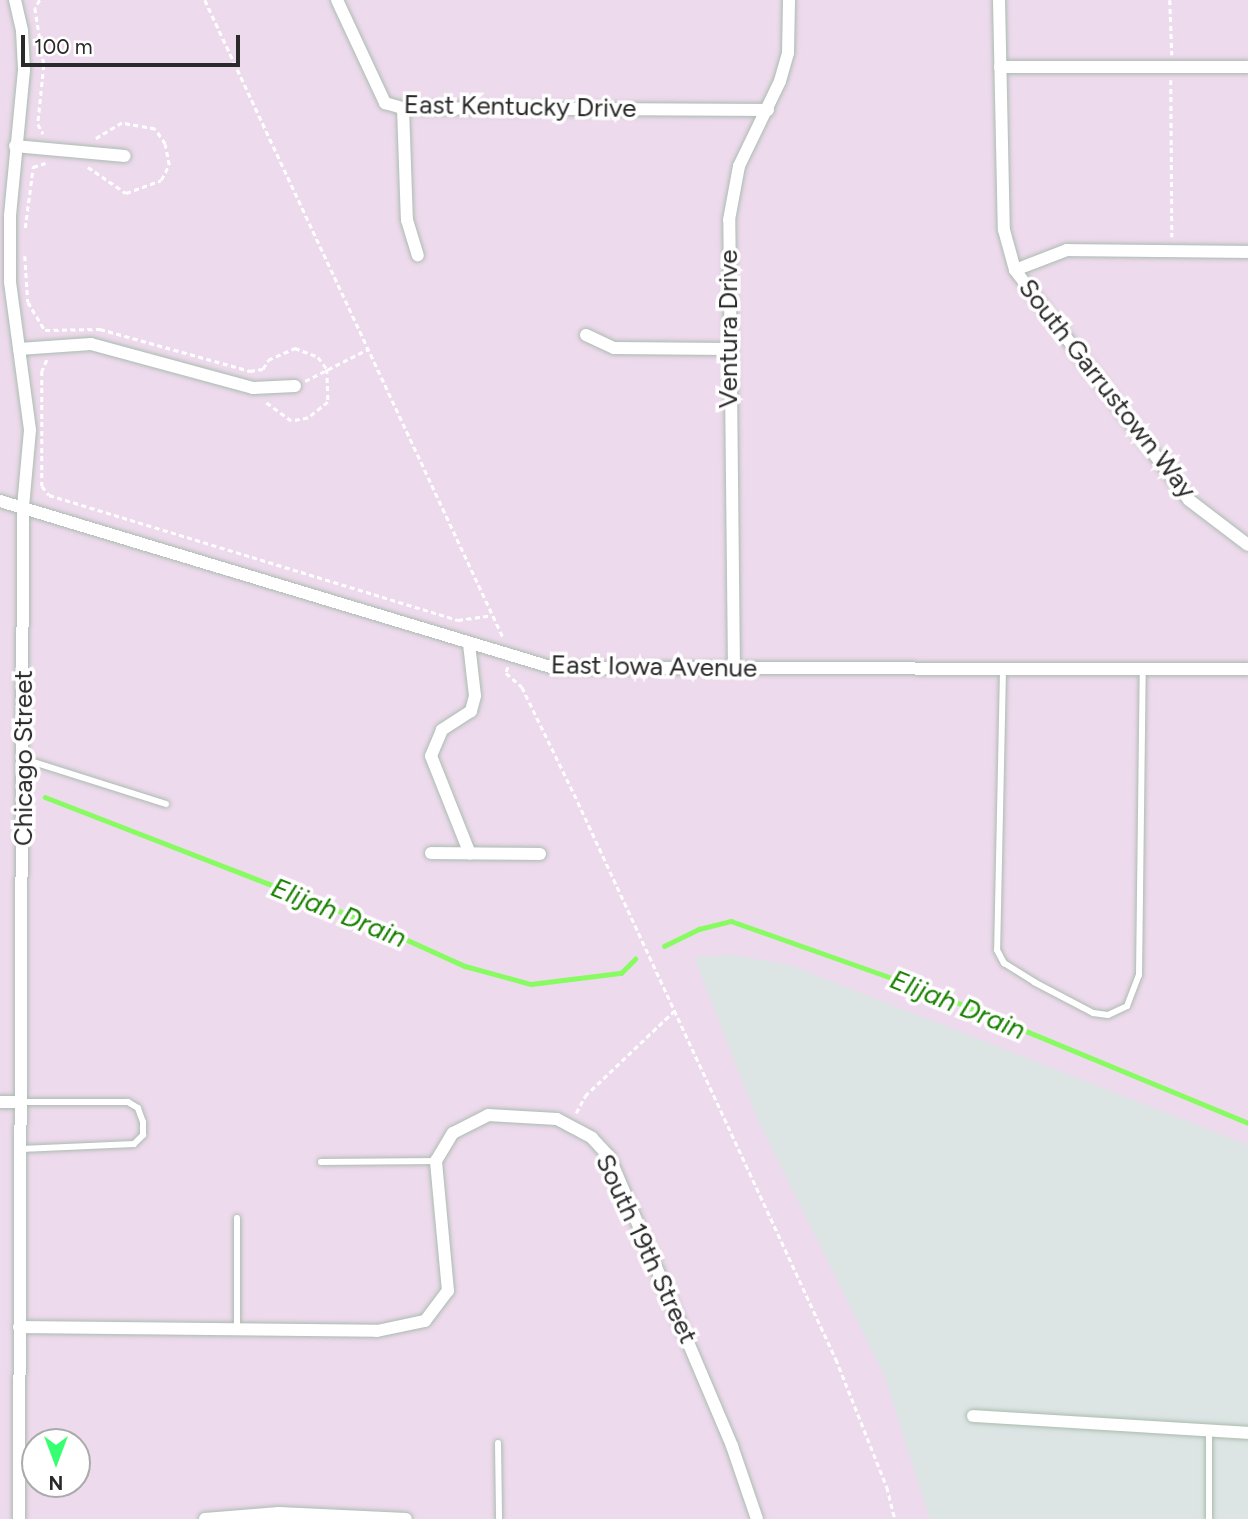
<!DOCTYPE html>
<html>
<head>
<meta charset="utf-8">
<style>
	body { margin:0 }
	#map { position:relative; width:1248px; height:1519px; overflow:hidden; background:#eedaed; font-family:Figtree,sans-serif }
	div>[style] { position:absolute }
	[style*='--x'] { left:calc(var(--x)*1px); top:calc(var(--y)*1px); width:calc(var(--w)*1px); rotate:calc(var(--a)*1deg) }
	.industrial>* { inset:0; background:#dce5e3 }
	.stream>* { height:4.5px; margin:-2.25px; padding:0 2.25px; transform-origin:2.25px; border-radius:2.25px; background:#89fb62 }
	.path>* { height:2.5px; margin-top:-1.25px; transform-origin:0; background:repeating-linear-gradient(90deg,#fff 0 5px,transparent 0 8.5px) }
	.roads { filter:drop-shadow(0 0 2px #abbcb0) drop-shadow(0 0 2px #abbcb0) }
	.lane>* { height:6px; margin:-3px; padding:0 3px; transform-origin:3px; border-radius:3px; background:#fff }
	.street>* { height:12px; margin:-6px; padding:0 6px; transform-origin:6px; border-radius:6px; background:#fff }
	span { translate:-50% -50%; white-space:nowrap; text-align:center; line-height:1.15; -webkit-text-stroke:7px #fff; paint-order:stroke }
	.street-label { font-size:26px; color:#2a2a2a }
	.water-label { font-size:28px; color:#1b8204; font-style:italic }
	.north { position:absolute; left:21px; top:1428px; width:70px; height:70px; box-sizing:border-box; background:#fff; border:2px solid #aaa; border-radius:50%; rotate:180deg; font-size:19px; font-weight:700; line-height:28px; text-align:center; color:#2a2a2a }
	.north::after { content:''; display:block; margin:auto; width:24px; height:32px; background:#36ff71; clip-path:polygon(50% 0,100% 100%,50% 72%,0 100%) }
	.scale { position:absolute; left:21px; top:35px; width:219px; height:32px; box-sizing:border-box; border:4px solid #2a2a2a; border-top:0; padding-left:9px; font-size:21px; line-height:24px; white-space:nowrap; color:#2a2a2a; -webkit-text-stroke:5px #fff; paint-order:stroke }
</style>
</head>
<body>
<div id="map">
	<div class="industrial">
		<div style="clip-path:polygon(731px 955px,790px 965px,1248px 1145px,1248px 1519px,930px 1519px,884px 1375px,756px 1116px,694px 957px)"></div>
	</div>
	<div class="stream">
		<div style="--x:45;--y:797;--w:349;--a:21.2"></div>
		<div style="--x:370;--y:923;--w:104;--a:24.4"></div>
		<div style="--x:465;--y:966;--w:68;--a:15.3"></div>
		<div style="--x:531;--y:984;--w:91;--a:-7"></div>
		<div style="--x:621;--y:973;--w:20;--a:-45"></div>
		<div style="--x:664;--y:946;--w:39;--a:-26"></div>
		<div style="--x:699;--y:929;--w:33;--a:-14"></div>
		<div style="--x:731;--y:921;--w:213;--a:19.5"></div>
		<div style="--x:932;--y:992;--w:342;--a:22.5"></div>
	</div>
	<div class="path">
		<div style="--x:40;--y:0;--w:9;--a:122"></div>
		<div style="--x:35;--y:8;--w:58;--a:81"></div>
		<div style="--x:44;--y:65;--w:59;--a:95.8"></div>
		<div style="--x:38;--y:124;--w:11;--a:63"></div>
		<div style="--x:205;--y:0;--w:703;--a:64.93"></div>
		<div style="--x:1170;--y:0;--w:55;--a:87.9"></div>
		<div style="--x:1171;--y:80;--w:157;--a:89.6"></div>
		<div style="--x:88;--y:167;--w:46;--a:34.4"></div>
		<div style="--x:126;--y:193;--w:37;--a:-20"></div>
		<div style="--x:161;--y:180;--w:17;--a:-62"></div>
		<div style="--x:169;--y:165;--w:21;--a:-101"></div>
		<div style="--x:165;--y:144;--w:18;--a:-124"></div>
		<div style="--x:155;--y:129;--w:34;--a:-170"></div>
		<div style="--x:122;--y:123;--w:31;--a:149"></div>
		<div style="--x:25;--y:228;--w:62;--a:-82.5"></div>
		<div style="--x:33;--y:167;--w:13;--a:-18"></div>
		<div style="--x:25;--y:256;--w:46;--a:86.3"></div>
		<div style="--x:28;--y:302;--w:33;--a:59"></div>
		<div style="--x:45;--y:330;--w:55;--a:-1"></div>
		<div style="--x:100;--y:329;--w:156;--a:15.6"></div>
		<div style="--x:250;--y:371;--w:13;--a:-9"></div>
		<div style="--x:263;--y:369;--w:10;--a:-61"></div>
		<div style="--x:268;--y:360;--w:30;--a:-24"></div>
		<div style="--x:295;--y:348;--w:25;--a:21"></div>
		<div style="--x:318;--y:357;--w:15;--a:53"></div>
		<div style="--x:327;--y:369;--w:33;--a:88"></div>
		<div style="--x:328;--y:402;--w:26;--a:141"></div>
		<div style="--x:308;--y:418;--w:17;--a:170"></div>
		<div style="--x:291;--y:421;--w:34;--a:-144"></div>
		<div style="--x:47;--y:360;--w:12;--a:114"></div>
		<div style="--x:42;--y:371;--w:115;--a:90"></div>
		<div style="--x:42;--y:486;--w:11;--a:52"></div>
		<div style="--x:49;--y:495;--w:428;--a:17"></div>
		<div style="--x:458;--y:620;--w:34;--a:-8"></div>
		<div style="--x:305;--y:381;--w:71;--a:-26.9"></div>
		<div style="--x:508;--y:667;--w:6;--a:108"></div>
		<div style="--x:506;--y:673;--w:21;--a:41"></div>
		<div style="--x:522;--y:687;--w:128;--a:64"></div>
		<div style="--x:578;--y:802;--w:614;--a:65.15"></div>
		<div style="--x:836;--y:1359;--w:138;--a:68.3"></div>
		<div style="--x:887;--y:1487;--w:33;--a:76"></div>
		<div style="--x:576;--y:1113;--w:19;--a:-62"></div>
		<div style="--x:585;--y:1096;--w:124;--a:-43.7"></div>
	</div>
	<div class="roads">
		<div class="lane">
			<div style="--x:1003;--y:669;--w:281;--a:91.2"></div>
			<div style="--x:997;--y:950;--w:15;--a:62"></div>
			<div style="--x:1004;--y:963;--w:36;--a:32"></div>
			<div style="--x:1034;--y:982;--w:67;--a:27.7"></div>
			<div style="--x:1093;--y:1013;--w:15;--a:8"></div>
			<div style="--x:1108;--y:1015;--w:21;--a:-25"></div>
			<div style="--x:1127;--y:1006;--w:33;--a:-69"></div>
			<div style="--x:1139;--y:975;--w:306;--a:-89.3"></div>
			<div style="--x:24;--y:759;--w:149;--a:17.6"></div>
			<div style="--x:21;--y:1149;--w:113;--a:-2.5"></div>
			<div style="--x:134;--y:1144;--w:13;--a:-45"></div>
			<div style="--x:143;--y:1135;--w:13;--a:-90"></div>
			<div style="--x:143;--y:1122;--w:15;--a:-110"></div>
			<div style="--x:138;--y:1108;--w:12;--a:-149"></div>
			<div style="--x:128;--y:1102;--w:107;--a:180"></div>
			<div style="--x:321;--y:1162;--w:115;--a:-0.5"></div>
			<div style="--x:237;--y:1218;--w:112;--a:90"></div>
			<div style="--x:1209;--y:1432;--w:87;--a:90"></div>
			<div style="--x:498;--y:1443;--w:76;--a:89.2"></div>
		</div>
		<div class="street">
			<div style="--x:15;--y:0;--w:32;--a:77"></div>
			<div style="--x:22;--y:31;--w:39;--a:87"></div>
			<div style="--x:24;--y:70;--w:147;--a:95.5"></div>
			<div style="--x:10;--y:216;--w:66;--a:90"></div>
			<div style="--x:10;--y:282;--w:149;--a:82.3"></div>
			<div style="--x:30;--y:430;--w:77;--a:95.2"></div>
			<div style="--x:23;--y:507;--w:1012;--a:90.23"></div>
			<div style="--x:337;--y:0;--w:114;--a:65"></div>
			<div style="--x:385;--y:103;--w:19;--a:16"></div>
			<div style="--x:403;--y:108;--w:365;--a:0.3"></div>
			<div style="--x:999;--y:0;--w:230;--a:88.8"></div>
			<div style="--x:1004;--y:230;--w:41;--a:74.6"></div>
			<div style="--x:1015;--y:270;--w:288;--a:52.9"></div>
			<div style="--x:1189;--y:500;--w:74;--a:37.3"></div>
			<div style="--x:1000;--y:67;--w:248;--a:0"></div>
			<div style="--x:403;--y:108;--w:112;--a:88"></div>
			<div style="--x:407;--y:220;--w:37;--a:73"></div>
			<div style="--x:15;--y:146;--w:110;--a:5.2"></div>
			<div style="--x:1015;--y:270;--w:56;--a:-21"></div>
			<div style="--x:1067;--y:250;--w:181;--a:0.6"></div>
			<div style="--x:586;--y:335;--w:31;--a:25"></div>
			<div style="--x:614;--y:348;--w:115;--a:0.5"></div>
			<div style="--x:19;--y:349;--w:72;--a:-4"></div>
			<div style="--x:91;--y:344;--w:168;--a:15.2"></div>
			<div style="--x:253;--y:388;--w:42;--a:-2.7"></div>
			<div style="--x:0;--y:501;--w:579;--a:16.78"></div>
			<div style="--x:554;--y:668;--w:694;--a:0.08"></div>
			<div style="--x:469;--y:644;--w:52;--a:83.4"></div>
			<div style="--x:475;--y:696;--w:16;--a:105"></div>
			<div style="--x:471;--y:711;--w:35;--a:147"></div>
			<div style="--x:442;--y:730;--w:28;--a:113"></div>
			<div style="--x:431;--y:756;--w:105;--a:68.3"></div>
			<div style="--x:734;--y:670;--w:450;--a:-90.6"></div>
			<div style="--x:729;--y:220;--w:55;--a:-79.5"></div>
			<div style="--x:739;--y:166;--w:94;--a:-64.2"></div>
			<div style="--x:780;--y:81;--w:29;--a:-74"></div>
			<div style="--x:788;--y:53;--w:53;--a:-88.9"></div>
			<div style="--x:431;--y:853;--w:109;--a:0.5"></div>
			<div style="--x:0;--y:1102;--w:19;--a:0"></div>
			<div style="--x:19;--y:1327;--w:358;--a:0.6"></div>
			<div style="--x:377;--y:1331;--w:49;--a:-11.8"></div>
			<div style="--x:425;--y:1321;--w:38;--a:-53"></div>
			<div style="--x:448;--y:1291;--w:131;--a:-95.3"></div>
			<div style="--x:436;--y:1161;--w:33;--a:-59"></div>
			<div style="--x:453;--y:1133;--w:39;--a:-27"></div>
			<div style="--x:488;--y:1115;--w:69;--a:3.3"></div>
			<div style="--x:557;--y:1119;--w:40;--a:28"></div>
			<div style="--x:592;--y:1138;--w:25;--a:47"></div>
			<div style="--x:609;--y:1156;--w:315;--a:67"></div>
			<div style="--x:732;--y:1446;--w:77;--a:71.1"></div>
			<div style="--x:973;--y:1416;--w:276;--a:3.5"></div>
			<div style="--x:205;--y:1519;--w:74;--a:-4.6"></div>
			<div style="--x:279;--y:1513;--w:127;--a:2.7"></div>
		</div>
	</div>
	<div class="street-label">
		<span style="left:520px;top:107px;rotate:1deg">East Kentucky Drive</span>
		<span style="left:729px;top:329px;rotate:-90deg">Ventura Drive</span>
		<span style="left:1107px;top:389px;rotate:52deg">South Garrustown Way</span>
		<span style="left:654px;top:667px;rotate:1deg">East Iowa Avenue</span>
		<span style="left:24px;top:758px;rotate:-90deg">Chicago Street</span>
		<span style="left:646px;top:1249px;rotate:65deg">South 19th Street</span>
	</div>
	<div class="water-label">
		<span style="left:339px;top:912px;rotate:22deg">Elijah Drain</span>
		<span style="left:958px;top:1004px;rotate:22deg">Elijah Drain</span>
	</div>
	<div class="north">N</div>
	<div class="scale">100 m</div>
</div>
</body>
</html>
